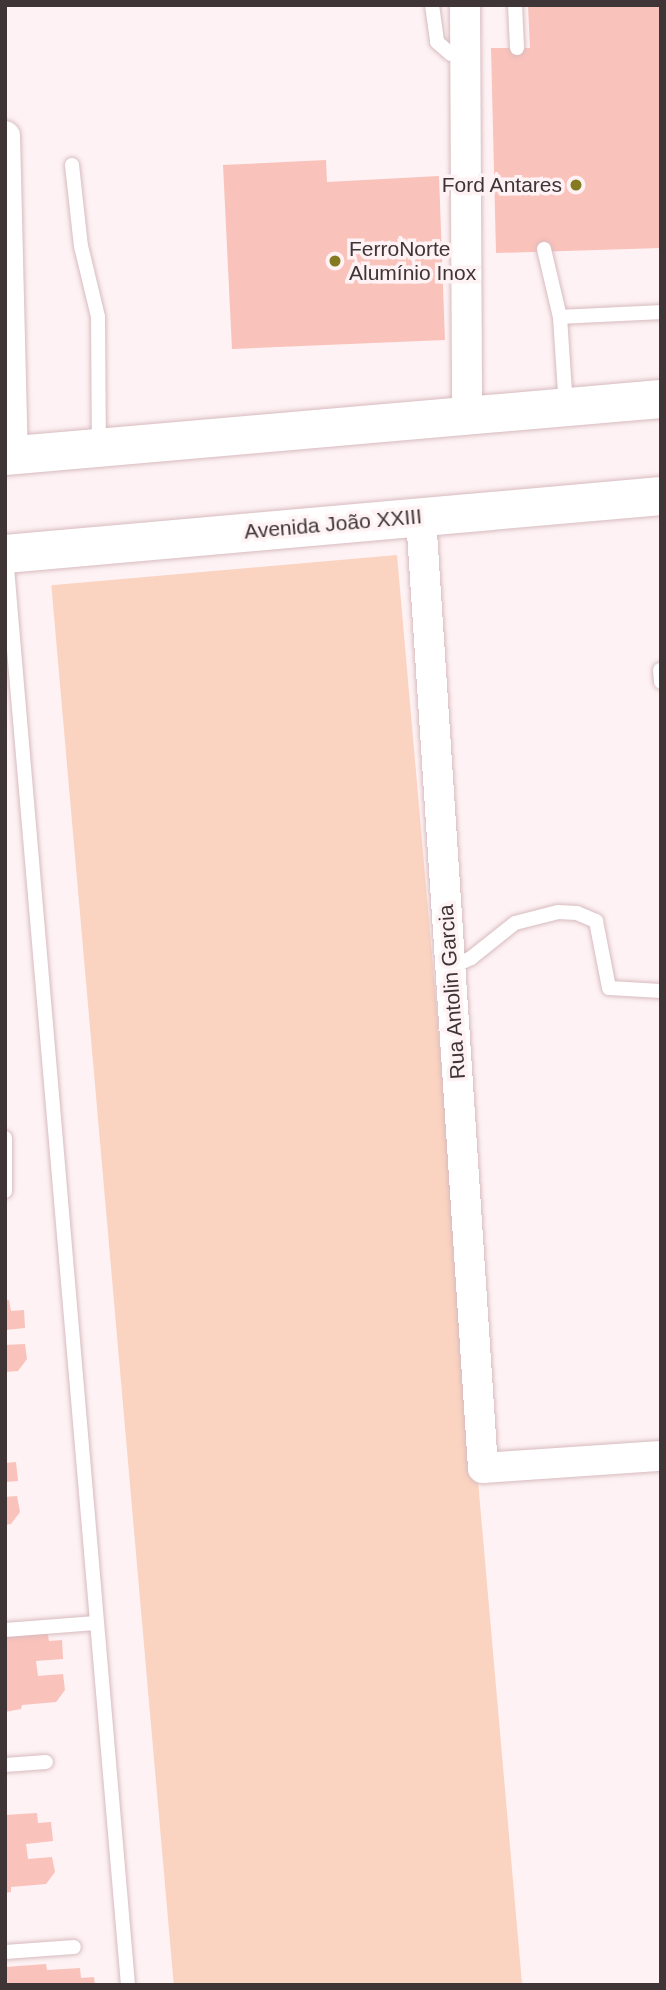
<!DOCTYPE html>
<html>
<head>
<meta charset="utf-8">
<style>
	body { margin:0 }
	#map { position:relative; width:666px; height:1990px; overflow:hidden; background:#fef2f4; font-family:Helvetica,sans-serif }
	div>[style] { position:absolute }
	[style*='--x'] { left:calc(var(--x)*1px); top:calc(var(--y)*1px); width:calc(var(--w)*1px); rotate:calc(var(--a)*1deg) }
	.green>* { inset:0; background:#fad3c1; transform-origin:0 0 }
	.building>* { inset:0; background:#f9c2bb }
	.roads { filter:drop-shadow(0 0 2px #d7bbbf) drop-shadow(0 0 2px #d7bbbf) }
	.lane>* { height:14px; margin:-7px; padding:0 7px; transform-origin:7px; border-radius:7px; background:#fff }
	.street>* { height:30px; margin:-15px; padding:0 15px; transform-origin:15px; border-radius:15px; background:#fff }
	.primary>* { height:38px; margin:-19px; padding:0 19px; transform-origin:19px; border-radius:19px; background:#fff }
	.dots>* { width:19px; height:19px; translate:-50% -50%; box-sizing:border-box; border:4px solid #fef2f4; border-radius:50% }
	span { translate:-50% -50%; white-space:nowrap; text-align:center; line-height:1.15; -webkit-text-stroke:7px #fef2f4; paint-order:stroke }
	.poi-label { font-size:21px; color:#3f3436 }
	.right { translate:-100% -50%; text-align:right }
	.left { translate:0 -50%; text-align:left }
	.street-label { font-size:21px; color:#3f3436 }
	.frame { position:absolute; inset:0; border:7px solid #3f3436; pointer-events:none }
</style>
</head>
<body>
<div id="map">
	<div class="green">
		<div style="left:397px;top:555px;width:1435px;height:347px;rotate:85deg"></div>
	</div>
	<div class="building">
		<div style="clip-path:polygon(528px 5px,661px 5px,661px 248px,496px 253px,491px 48px,530px 48px)"></div>
		<div style="clip-path:polygon(326px 160px,327px 182px,439px 176px,445px 340px,232px 349px,223px 165px)"></div>
		<div style="clip-path:polygon(5px 1300px,9px 1300px,11px 1311px,24px 1310px,25px 1328px,5px 1330px)"></div>
		<div style="clip-path:polygon(25px 1344px,27px 1359px,18px 1371px,5px 1372px,5px 1345px)"></div>
		<div style="clip-path:polygon(16px 1462px,18px 1481px,5px 1482px,5px 1463px)"></div>
		<div style="clip-path:polygon(17px 1496px,20px 1512px,11px 1524px,5px 1525px,5px 1497px)"></div>
		<div style="clip-path:polygon(5px 1627px,47px 1630px,49px 1641px,62px 1640px,63px 1659px,36px 1661px,38px 1676px,63px 1674px,65px 1690px,56px 1702px,22px 1705px,21px 1709px,5px 1712px)"></div>
		<div style="clip-path:polygon(37px 1813px,38px 1823px,51px 1822px,53px 1841px,26px 1844px,28px 1859px,52px 1857px,55px 1872px,46px 1884px,11px 1887px,11px 1892px,5px 1893px,5px 1815px)"></div>
		<div style="clip-path:polygon(46px 1964px,47px 1970px,80px 1968px,81px 1978px,94px 1977px,95px 1985px,5px 1985px,5px 1967px)"></div>
	</div>
	<div class="roads">
		<div class="lane">
			<div style="--x:432;--y:5;--w:37;--a:82"></div>
			<div style="--x:437;--y:42;--w:18;--a:41"></div>
			<div style="--x:451;--y:54;--w:14;--a:-4"></div>
			<div style="--x:515;--y:5;--w:43;--a:87.3"></div>
			<div style="--x:72;--y:165;--w:81;--a:83.7"></div>
			<div style="--x:81;--y:246;--w:73;--a:76.5"></div>
			<div style="--x:98;--y:317;--w:130;--a:89.6"></div>
			<div style="--x:544;--y:249;--w:70;--a:76.8"></div>
			<div style="--x:560;--y:317;--w:90;--a:86.2"></div>
			<div style="--x:560;--y:317;--w:101;--a:-2.8"></div>
			<div style="--x:6;--y:556;--w:1434;--a:85.12"></div>
			<div style="--x:660;--y:670;--w:12;--a:85"></div>
			<div style="--x:451;--y:967;--w:22;--a:-24"></div>
			<div style="--x:471;--y:958;--w:56;--a:-38.5"></div>
			<div style="--x:515;--y:923;--w:44;--a:-14.3"></div>
			<div style="--x:558;--y:912;--w:19;--a:3"></div>
			<div style="--x:577;--y:913;--w:21;--a:23"></div>
			<div style="--x:596;--y:921;--w:68;--a:79"></div>
			<div style="--x:609;--y:988;--w:52;--a:3.3"></div>
			<div style="--x:5;--y:1138;--w:53;--a:90"></div>
			<div style="--x:5;--y:1630;--w:91;--a:-4.4"></div>
			<div style="--x:5;--y:1765;--w:41;--a:-4.2"></div>
			<div style="--x:5;--y:1952;--w:69;--a:-4.1"></div>
		</div>
		<div class="street">
			<div style="--x:465;--y:5;--w:409;--a:89.7"></div>
			<div style="--x:5;--y:136;--w:319;--a:88.6"></div>
			<div style="--x:421;--y:517;--w:953;--a:86.27"></div>
			<div style="--x:483;--y:1468;--w:178;--a:-3.9"></div>
		</div>
		<div class="primary">
			<div style="--x:5;--y:456;--w:658;--a:-4.97"></div>
			<div style="--x:5;--y:554;--w:659;--a:-5.05"></div>
		</div>
	</div>
	<div class="dots">
		<div style="left:576px;top:185px;background:#847b21"></div>
		<div style="left:335px;top:261px;background:#847b21"></div>
	</div>
	<div class="poi-label">
		<span class="right" style="left:562px;top:185px">Ford Antares</span>
		<span class="left" style="left:349px;top:261px">FerroNorte<br>Alumínio Inox</span>
	</div>
	<div class="street-label">
		<span style="left:333px;top:524px;rotate:-5deg">Avenida João XXIII</span>
		<span style="left:452px;top:992px;rotate:-94deg">Rua Antolin Garcia</span>
	</div>
	<div class="frame"></div>
</div>
</body>
</html>
